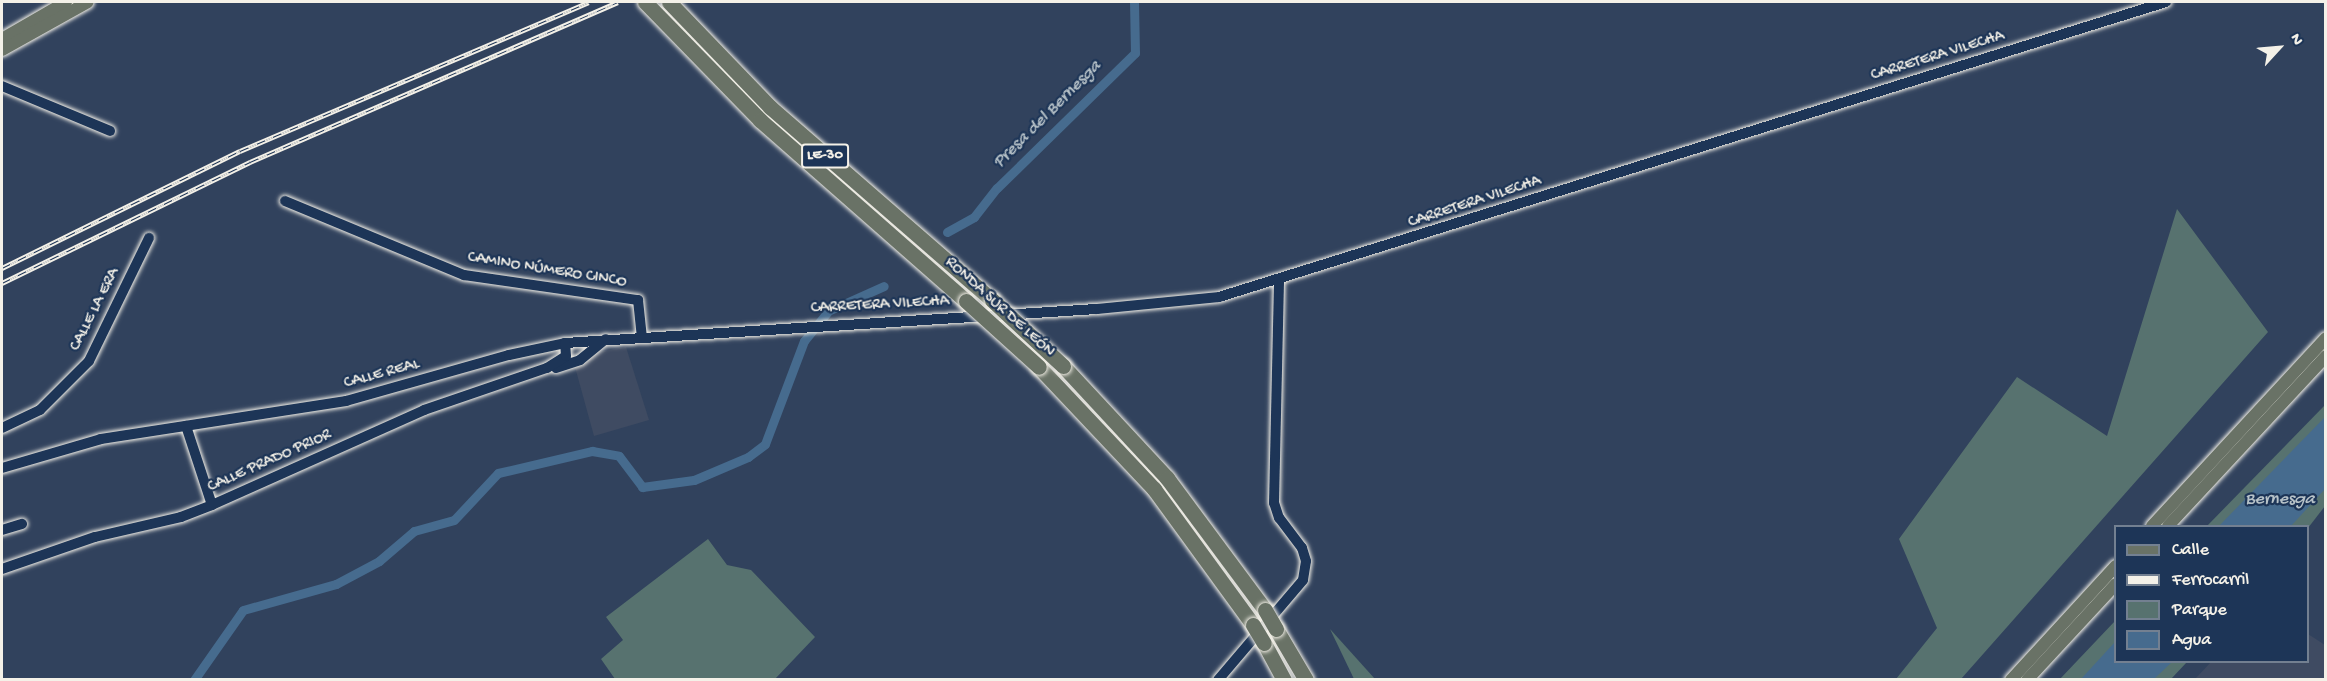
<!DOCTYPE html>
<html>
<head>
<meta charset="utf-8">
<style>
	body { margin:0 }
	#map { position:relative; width:2327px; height:681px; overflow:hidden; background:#31425d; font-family:"Gochi Hand",sans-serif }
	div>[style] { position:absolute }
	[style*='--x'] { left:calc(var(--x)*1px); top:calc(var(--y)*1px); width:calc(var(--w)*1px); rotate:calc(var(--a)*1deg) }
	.built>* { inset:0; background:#3f4b62 }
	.green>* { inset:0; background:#57726f }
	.water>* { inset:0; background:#466b8e }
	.canal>* { height:9px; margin:-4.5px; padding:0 4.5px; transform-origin:4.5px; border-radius:4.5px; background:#466b8e }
	.roads { filter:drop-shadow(0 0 2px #f4f1e8) drop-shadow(0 0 2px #f4f1e8) }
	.minor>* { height:10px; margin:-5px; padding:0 5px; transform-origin:5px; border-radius:5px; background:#1d3557 }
	.major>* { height:12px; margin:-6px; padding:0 6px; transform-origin:6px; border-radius:6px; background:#697266 }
	.highway>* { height:15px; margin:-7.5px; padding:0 7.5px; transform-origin:7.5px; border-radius:7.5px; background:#697266 }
	.rail>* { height:5px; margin-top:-2.5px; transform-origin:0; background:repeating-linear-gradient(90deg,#1d3557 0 9px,#f4f1e8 0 18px); box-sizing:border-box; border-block:2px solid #f4f1e8 }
	.bridges { filter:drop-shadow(0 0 2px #f4f1e8) drop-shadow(0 0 2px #f4f1e8) }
	.highway-bridge>* { height:15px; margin:-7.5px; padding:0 7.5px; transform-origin:7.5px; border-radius:7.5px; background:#697266 }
	span { translate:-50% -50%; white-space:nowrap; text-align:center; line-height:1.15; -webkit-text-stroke:4.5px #1d3557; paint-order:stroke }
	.shield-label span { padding:2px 4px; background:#1d3557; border:2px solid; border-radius:4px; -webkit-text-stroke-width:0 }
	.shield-label { font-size:15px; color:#f4f1e8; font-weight:700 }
	.street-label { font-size:16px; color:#f4f1e8 }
	.water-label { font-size:18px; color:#b7c2c8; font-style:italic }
	.frame { position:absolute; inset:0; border:3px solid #f4f1e8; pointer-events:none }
	.legend { position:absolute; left:2114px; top:525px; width:195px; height:138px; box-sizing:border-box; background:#1d3557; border:2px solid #738091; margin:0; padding:8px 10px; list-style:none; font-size:18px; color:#f4f1e8 }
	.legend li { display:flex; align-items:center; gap:12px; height:30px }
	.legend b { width:30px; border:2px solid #738091 }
	.north { position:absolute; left:2249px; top:18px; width:60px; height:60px; -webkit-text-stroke:4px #1d3557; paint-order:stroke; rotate:64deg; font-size:16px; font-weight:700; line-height:24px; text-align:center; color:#f4f1e8 }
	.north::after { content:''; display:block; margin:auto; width:21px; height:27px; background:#f4f1e8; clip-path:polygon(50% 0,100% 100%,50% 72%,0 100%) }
</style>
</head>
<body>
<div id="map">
	<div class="built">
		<div style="clip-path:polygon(626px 347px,649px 420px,594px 436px,575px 367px,597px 352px)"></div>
		<div style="clip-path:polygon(2308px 634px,2325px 645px,2325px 679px,2195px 679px,2211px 662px,2308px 662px)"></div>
	</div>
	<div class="green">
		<div style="clip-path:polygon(2177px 209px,2268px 332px,1961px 679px,1896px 679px,1937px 628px,1899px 539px,2017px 377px,2107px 436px)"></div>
		<div style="clip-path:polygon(2325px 405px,2325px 506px,2308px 528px,2207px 526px)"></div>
		<div style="clip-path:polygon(708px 539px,727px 565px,751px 570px,815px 637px,775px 679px,615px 679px,601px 659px,623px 640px,606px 617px)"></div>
		<div style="clip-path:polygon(2115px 621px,2116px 662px,2187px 662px,2171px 679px,2059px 680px)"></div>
		<div style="clip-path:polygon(1330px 629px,1375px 679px,1354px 679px)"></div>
	</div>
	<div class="water">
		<div style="clip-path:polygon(2325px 417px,2325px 489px,2291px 526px,2219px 526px)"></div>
		<div style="clip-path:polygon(2115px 642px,2116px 662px,2172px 662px,2154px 679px,2081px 679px)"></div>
	</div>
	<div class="canal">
		<div style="--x:947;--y:232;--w:31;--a:-29"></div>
		<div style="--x:974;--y:217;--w:37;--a:-52"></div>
		<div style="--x:997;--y:188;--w:193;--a:-44.4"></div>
		<div style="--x:1135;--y:53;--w:51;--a:-91.1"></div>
		<div style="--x:194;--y:680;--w:85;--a:-55"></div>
		<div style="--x:243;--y:610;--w:97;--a:-15.6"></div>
		<div style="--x:336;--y:584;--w:49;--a:-28.1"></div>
		<div style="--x:379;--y:561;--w:46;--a:-40.6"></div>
		<div style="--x:414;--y:531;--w:41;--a:-15.4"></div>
		<div style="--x:454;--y:520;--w:64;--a:-46.9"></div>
		<div style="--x:498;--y:473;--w:97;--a:-13.2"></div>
		<div style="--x:592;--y:451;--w:27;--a:10"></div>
		<div style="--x:619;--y:456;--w:39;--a:53"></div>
		<div style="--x:642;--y:487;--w:52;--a:-7.7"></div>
		<div style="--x:694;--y:480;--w:59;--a:-23.1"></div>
		<div style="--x:748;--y:457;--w:21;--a:-37"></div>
		<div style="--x:765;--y:444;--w:110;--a:-69.3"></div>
		<div style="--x:804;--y:341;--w:38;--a:-51"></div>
		<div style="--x:828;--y:311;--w:61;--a:-24.1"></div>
	</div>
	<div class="roads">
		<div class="minor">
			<div style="--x:2;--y:86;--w:117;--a:22.6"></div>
			<div style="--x:285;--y:201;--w:194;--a:22.5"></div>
			<div style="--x:464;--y:275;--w:176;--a:8.2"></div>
			<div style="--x:638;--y:300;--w:36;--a:84"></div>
			<div style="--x:556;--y:368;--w:25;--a:-18"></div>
			<div style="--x:580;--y:360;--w:33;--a:-39"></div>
			<div style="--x:186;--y:426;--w:83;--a:71.8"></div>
			<div style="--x:2;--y:428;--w:42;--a:-25.3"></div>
			<div style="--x:40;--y:410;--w:69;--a:-45"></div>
			<div style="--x:89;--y:361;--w:137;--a:-64"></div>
			<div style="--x:2;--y:468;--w:103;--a:-16.3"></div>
			<div style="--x:101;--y:439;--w:248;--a:-8.8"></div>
			<div style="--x:346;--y:401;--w:169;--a:-15.8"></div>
			<div style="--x:509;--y:355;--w:57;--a:-12.1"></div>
			<div style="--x:565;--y:343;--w:533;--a:-3.66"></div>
			<div style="--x:1097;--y:309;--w:123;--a:-5.6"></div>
			<div style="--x:1219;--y:297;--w:992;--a:-17.3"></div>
			<div style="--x:2;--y:530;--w:21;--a:-17"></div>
			<div style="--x:2;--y:569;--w:98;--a:-19"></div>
			<div style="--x:95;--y:537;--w:88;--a:-13.1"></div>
			<div style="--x:181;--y:517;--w:33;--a:-21"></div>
			<div style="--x:212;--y:505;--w:232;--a:-24.1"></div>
			<div style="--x:424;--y:410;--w:130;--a:-18.9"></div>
			<div style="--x:547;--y:368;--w:22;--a:-32"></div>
			<div style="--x:566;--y:356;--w:13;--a:-94"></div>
			<div style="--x:1218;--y:680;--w:131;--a:-49.6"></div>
			<div style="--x:1303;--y:580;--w:19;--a:-81"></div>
			<div style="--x:1306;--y:561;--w:14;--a:-107"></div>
			<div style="--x:1302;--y:548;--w:38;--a:-127"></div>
			<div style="--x:1279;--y:518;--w:16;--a:-108"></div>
			<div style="--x:1274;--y:503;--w:223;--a:-88.7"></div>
		</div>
		<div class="major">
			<div style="--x:2;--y:39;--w:74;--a:-30"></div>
			<div style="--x:2;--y:50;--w:98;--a:-29.2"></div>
			<div style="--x:2152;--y:526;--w:256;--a:-47.2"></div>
			<div style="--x:2168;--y:526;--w:232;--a:-47.1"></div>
			<div style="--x:2011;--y:680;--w:155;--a:-47.4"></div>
			<div style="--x:2027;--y:680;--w:131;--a:-47.2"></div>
		</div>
		<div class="highway">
			<div style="--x:645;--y:2;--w:165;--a:45.7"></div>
			<div style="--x:760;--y:120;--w:274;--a:41.3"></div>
			<div style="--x:669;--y:2;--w:146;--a:46.1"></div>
			<div style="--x:770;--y:107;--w:294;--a:41"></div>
			<div style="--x:1063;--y:366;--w:153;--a:47.1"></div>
			<div style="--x:1167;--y:478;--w:164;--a:53.4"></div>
			<div style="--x:1039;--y:367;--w:168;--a:46.7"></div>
			<div style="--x:1154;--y:489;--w:168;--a:53.9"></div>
			<div style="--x:1276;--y:629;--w:59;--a:59.5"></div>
			<div style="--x:1264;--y:643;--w:42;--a:61.6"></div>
		</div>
	</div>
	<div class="rail">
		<div style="--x:2;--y:268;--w:265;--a:-26.2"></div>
		<div style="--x:240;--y:151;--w:379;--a:-23.1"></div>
		<div style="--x:2;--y:283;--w:276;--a:-26"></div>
		<div style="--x:250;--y:162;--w:401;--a:-23.5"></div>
	</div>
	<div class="bridges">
		<div class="highway-bridge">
			<div style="--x:992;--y:300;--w:97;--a:42.9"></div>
			<div style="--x:966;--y:301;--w:98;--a:42.1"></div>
			<div style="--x:1265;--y:610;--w:22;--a:60"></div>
			<div style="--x:1253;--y:625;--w:21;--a:59"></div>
		</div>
	</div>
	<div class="shield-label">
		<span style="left:825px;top:156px">LE-30</span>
	</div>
	<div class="street-label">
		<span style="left:1938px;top:57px;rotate:-17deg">CARRETERA VILECHA</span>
		<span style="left:1475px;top:203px;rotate:-18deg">CARRETERA VILECHA</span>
		<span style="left:547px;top:271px;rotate:9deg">CAMINO NÚMERO CINCO</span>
		<span style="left:880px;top:306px;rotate:-3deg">CARRETERA VILECHA</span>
		<span style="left:999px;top:308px;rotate:42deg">RONDA SUR DE LEÓN</span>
		<span style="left:96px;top:310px;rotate:-63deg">CALLE LA ERA</span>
		<span style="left:382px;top:375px;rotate:-15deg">CALLE REAL</span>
		<span style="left:270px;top:462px;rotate:-24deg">CALLE PRADO PRIOR</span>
	</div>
	<div class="water-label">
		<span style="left:1048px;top:115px;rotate:-45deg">Presa del Bernesga</span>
		<span style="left:2280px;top:500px">Bernesga</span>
	</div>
	<div class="frame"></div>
	<ul class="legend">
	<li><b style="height:8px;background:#697266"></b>Calle</li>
	<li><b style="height:8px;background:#f4f1e8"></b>Ferrocarril</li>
	<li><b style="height:16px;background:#57726f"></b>Parque</li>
	<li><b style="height:16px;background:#466b8e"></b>Agua</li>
	</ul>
	<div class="north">N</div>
</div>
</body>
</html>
